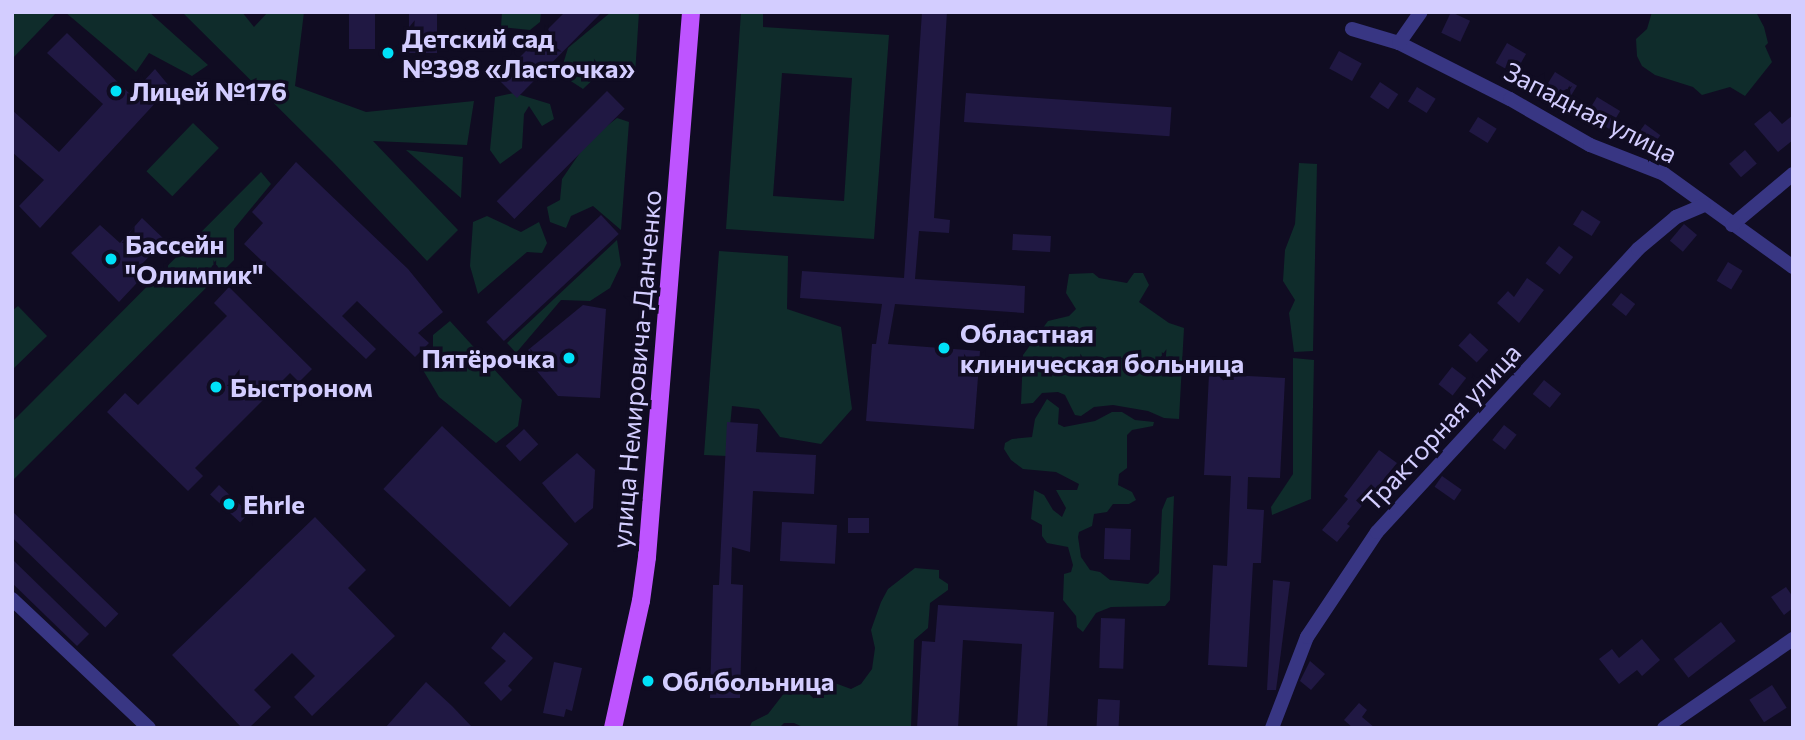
<!DOCTYPE html>
<html>
<head>
<meta charset="utf-8">
<style>
	body { margin:0 }
	#map { position:relative; width:1805px; height:740px; overflow:hidden; background:#100c22; font-family:Commissioner,sans-serif }
	div>[style] { position:absolute }
	[style*='--x'] { left:calc(var(--x)*1px); top:calc(var(--y)*1px); width:calc(var(--w)*1px); rotate:calc(var(--a)*1deg) }
	.green>* { inset:0; background:#0f2c2b; transform-origin:0 0 }
	.building>* { inset:0; background:#201843; transform-origin:0 0 }
	.minor>* { height:14px; margin:-7px; padding:0 7px; transform-origin:7px; border-radius:7px; background:#383683 }
	.primary>* { height:18px; margin:-9px; padding:0 9px; transform-origin:9px; border-radius:9px; background:#be54ff }
	.dots>* { width:19px; height:19px; translate:-50% -50%; box-sizing:border-box; border:4px solid #100c22; border-radius:50% }
	span { translate:-50% -50%; white-space:nowrap; text-align:center; line-height:1.15; -webkit-text-stroke:7px #100c22; paint-order:stroke }
	.poi-label { font-size:26px; color:#d3cdff; font-weight:700 }
	.left { translate:0 -50%; text-align:left }
	.right { translate:-100% -50%; text-align:right }
	.street-label { font-size:26px; color:#d3cdff }
	.frame { position:absolute; inset:0; border:14px solid #d3cdff; pointer-events:none }
</style>
</head>
<body>
<div id="map">
	<div class="green">
		<div style="clip-path:polygon(12px 12px,57px 12px,12px 59px)"></div>
		<div style="clip-path:polygon(65px 12px,149px 12px,208px 65px,192px 76px,149px 53px,136px 72px)"></div>
		<div style="clip-path:polygon(182px 12px,242px 12px,254px 27px,268px 12px,304px 12px,295px 86px,366px 112px,474px 101px,467px 145px,373px 141px,458px 230px,427px 261px,332px 161px)"></div>
		<div style="clip-path:polygon(502px 12px,541px 12px,540px 22px,530px 30px,501px 27px)"></div>
		<div style="clip-path:polygon(611px 12px,639px 12px,635px 75px,600px 73px,583px 89px,560px 74px,568px 48px)"></div>
		<div style="clip-path:polygon(evenodd,741px 12px,763px 12px,763px 27px,889px 35px,874px 239px,726px 229px,741px 12px,782px 73px,852px 78px,844px 201px,773px 196px,782px 73px)"></div>
		<div style="clip-path:polygon(1652px 12px,1756px 12px,1764px 27px,1768px 43px,1765px 46px,1772px 62px,1745px 96px,1730px 87px,1702px 95px,1693px 87px,1655px 75px,1642px 66px,1637px 56px,1636px 39px,1647px 29px)"></div>
		<div style="clip-path:polygon(514px 93px,550px 104px,554px 119px,542px 126px,529px 106px,524px 114px,522px 148px,500px 164px,490px 150px,495px 97px)"></div>
		<div style="clip-path:polygon(617px 118px,629px 122px,621px 230px,593px 206px,571px 216px,566px 228px,550px 222px,547px 207px,560px 200px,562px 179px,588px 141px)"></div>
		<div style="left:193px;top:123px;width:36px;height:67px;rotate:44deg"></div>
		<div style="clip-path:polygon(406px 150px,463px 157px,461px 198px)"></div>
		<div style="clip-path:polygon(1299px 163px,1317px 164px,1313px 351px,1294px 352px,1289px 313px,1295px 300px,1283px 281px,1285px 250px,1295px 224px)"></div>
		<div style="clip-path:polygon(261px 172px,271px 184px,234px 229px,234px 260px,12px 481px,12px 422px)"></div>
		<div style="clip-path:polygon(487px 216px,521px 232px,539px 222px,547px 243px,542px 253px,527px 252px,478px 294px,470px 266px,473px 222px)"></div>
		<div style="clip-path:polygon(617px 240px,621px 265px,610px 288px,590px 301px,561px 300px,516px 353px,507px 343px)"></div>
		<div style="clip-path:polygon(719px 251px,788px 256px,787px 309px,841px 327px,852px 409px,821px 444px,780px 437px,759px 409px,732px 406px,727px 456px,704px 455px)"></div>
		<div style="clip-path:polygon(1093px 273px,1099px 278px,1127px 283px,1134px 273px,1143px 273px,1149px 285px,1139px 302px,1169px 323px,1184px 328px,1179px 419px,1164px 418px,1148px 411px,1113px 405px,1094px 407px,1081px 416px,1075px 415px,1065px 395px,1058px 392px,1042px 393px,1033px 403px,1021px 404px,1023px 355px,1048px 321px,1069px 316px,1076px 309px,1066px 293px,1069px 274px)"></div>
		<div style="clip-path:polygon(18px 306px,47px 336px,12px 370px,12px 311px)"></div>
		<div style="clip-path:polygon(450px 321px,522px 400px,518px 426px,496px 443px,439px 397px,420px 365px,433px 356px,433px 335px)"></div>
		<div style="clip-path:polygon(1293px 358px,1314px 360px,1311px 499px,1272px 515px,1271px 507px,1293px 474px)"></div>
		<div style="clip-path:polygon(1047px 399px,1059px 408px,1058px 424px,1064px 427px,1095px 421px,1112px 412px,1122px 412px,1135px 420px,1154px 422px,1153px 426px,1132px 430px,1127px 435px,1127px 468px,1119px 474px,1118px 485px,1132px 492px,1136px 500px,1129px 504px,1113px 504px,1107px 512px,1094px 514px,1092px 526px,1079px 532px,1078px 537px,1081px 557px,1090px 570px,1100px 572px,1110px 580px,1148px 584px,1159px 573px,1162px 510px,1167px 498px,1174px 496px,1170px 600px,1165px 606px,1111px 607px,1096px 613px,1083px 632px,1077px 627px,1076px 616px,1063px 600px,1064px 574px,1071px 572px,1073px 565px,1068px 547px,1047px 543px,1042px 536px,1042px 525px,1031px 519px,1034px 490px,1044px 495px,1053px 510px,1062px 517px,1066px 508px,1056px 490px,1077px 490px,1079px 484px,1056px 472px,1023px 469px,1011px 460px,1004px 449px,1005px 443px,1012px 439px,1032px 437px,1035px 419px)"></div>
		<div style="clip-path:polygon(915px 568px,939px 570px,939px 578px,948px 584px,948px 590px,930px 603px,928px 628px,914px 640px,911px 728px,805px 728px,794px 723px,784px 723px,779px 728px,749px 728px,752px 722px,768px 714px,785px 692px,816px 682px,832px 682px,851px 689px,861px 684px,872px 669px,875px 648px,871px 630px,881px 602px,888px 589px)"></div>
	</div>
	<div class="building">
		<div style="left:349px;top:12px;width:26px;height:37px"></div>
		<div style="left:409px;top:12px;width:28px;height:41px"></div>
		<div style="clip-path:polygon(565px 12px,602px 12px,517px 98px,498px 79px)"></div>
		<div style="clip-path:polygon(922px 12px,947px 12px,934px 218px,950px 220px,949px 233px,919px 231px,915px 279px,1025px 286px,1024px 313px,895px 304px,888px 344px,980px 351px,974px 429px,866px 421px,872px 344px,876px 344px,882px 304px,800px 298px,802px 271px,904px 278px)"></div>
		<div style="left:1451px;top:12px;width:21px;height:23px;rotate:25deg"></div>
		<div style="clip-path:polygon(67px 33px,131px 95px,155px 69px,170px 87px,40px 228px,19px 206px,44px 180px,12px 152px,12px 110px,59px 152px,103px 104px,47px 53px)"></div>
		<div style="left:1507px;top:43px;width:22px;height:23px;rotate:30deg"></div>
		<div style="left:1339px;top:51px;width:26px;height:20px;rotate:29deg"></div>
		<div style="left:1555px;top:72px;width:26px;height:22px;rotate:32deg"></div>
		<div style="left:1380px;top:82px;width:22px;height:18px;rotate:34deg"></div>
		<div style="left:1417px;top:87px;width:22px;height:17px;rotate:32deg"></div>
		<div style="left:607px;top:91px;width:25px;height:156px;rotate:45deg"></div>
		<div style="left:966px;top:93px;width:206px;height:29px;rotate:4deg"></div>
		<div style="left:1597px;top:97px;width:27px;height:21px;rotate:31deg"></div>
		<div style="clip-path:polygon(1770px 111px,1782px 124px,1793px 115px,1793px 140px,1778px 152px,1754px 124px)"></div>
		<div style="left:1478px;top:117px;width:22px;height:17px;rotate:32deg"></div>
		<div style="left:1645px;top:124px;width:19px;height:23px;rotate:36deg"></div>
		<div style="left:1745px;top:150px;width:18px;height:21px;rotate:49deg"></div>
		<div style="clip-path:polygon(296px 162px,408px 269px,443px 312px,418px 333px,429px 343px,415px 357px,357px 301px,342px 316px,376px 349px,366px 359px,244px 244px,263px 223px,252px 212px)"></div>
		<div style="left:1582px;top:210px;width:22px;height:17px;rotate:32deg"></div>
		<div style="left:601px;top:215px;width:26px;height:157px;rotate:47deg"></div>
		<div style="clip-path:polygon(142px 218px,165px 240px,141px 265px,148px 271px,119px 302px,71px 253px,100px 225px,120px 243px)"></div>
		<div style="left:1684px;top:224px;width:17px;height:22px;rotate:40deg"></div>
		<div style="left:1013px;top:234px;width:38px;height:16px;rotate:3deg"></div>
		<div style="left:1559px;top:246px;width:18px;height:22px;rotate:38deg"></div>
		<div style="left:1728px;top:262px;width:17px;height:22px;rotate:31deg"></div>
		<div style="clip-path:polygon(1527px 278px,1544px 290px,1519px 323px,1497px 303px,1508px 291px,1514px 297px)"></div>
		<div style="clip-path:polygon(229px 287px,312px 369px,299px 382px,290px 373px,195px 468px,203px 476px,188px 491px,107px 412px,125px 393px,138px 405px,227px 316px,214px 303px)"></div>
		<div style="left:1621px;top:293px;width:18px;height:15px;rotate:38deg"></div>
		<div style="clip-path:polygon(583px 305px,606px 309px,600px 398px,558px 396px,536px 370px,541px 365px,528px 350px)"></div>
		<div style="left:1470px;top:333px;width:25px;height:17px;rotate:43deg"></div>
		<div style="left:1452px;top:367px;width:18px;height:22px;rotate:38deg"></div>
		<div style="clip-path:polygon(1209px 374px,1285px 378px,1280px 478px,1248px 477px,1247px 509px,1264px 510px,1261px 563px,1253px 563px,1247px 667px,1208px 665px,1213px 565px,1227px 566px,1231px 476px,1204px 475px)"></div>
		<div style="left:1544px;top:380px;width:22px;height:18px;rotate:39deg"></div>
		<div style="clip-path:polygon(727px 422px,758px 424px,756px 452px,816px 455px,814px 494px,753px 491px,750px 552px,732px 547px,731px 584px,743px 585px,740px 698px,710px 698px,713px 585px,719px 585px)"></div>
		<div style="left:1504px;top:425px;width:16px;height:19px;rotate:38deg"></div>
		<div style="left:442px;top:426px;width:173px;height:86px;rotate:43deg"></div>
		<div style="left:524px;top:429px;width:21px;height:25px;rotate:47deg"></div>
		<div style="clip-path:polygon(1379px 450px,1397px 463px,1347px 524px,1350px 526px,1337px 542px,1322px 530px,1348px 499px,1344px 496px)"></div>
		<div style="clip-path:polygon(577px 453px,595px 470px,593px 508px,575px 523px,542px 483px)"></div>
		<div style="left:1442px;top:476px;width:24px;height:13px;rotate:35deg"></div>
		<div style="left:219px;top:485px;width:41px;height:13px;rotate:43deg"></div>
		<div style="left:12px;top:511px;width:148px;height:19px;rotate:44deg"></div>
		<div style="clip-path:polygon(315px 517px,366px 570px,348px 588px,395px 636px,312px 716px,294px 697px,315px 676px,292px 653px,254px 690px,271px 707px,249px 728px,242px 728px,172px 655px)"></div>
		<div style="left:848px;top:518px;width:21px;height:15px"></div>
		<div style="left:782px;top:522px;width:55px;height:39px;rotate:3deg"></div>
		<div style="left:1105px;top:528px;width:26px;height:31px;rotate:2deg"></div>
		<div style="clip-path:polygon(12px 559px,89px 634px,77px 646px,12px 583px)"></div>
		<div style="clip-path:polygon(1273px 580px,1290px 582px,1276px 690px,1267px 690px)"></div>
		<div style="clip-path:polygon(1786px 587px,1793px 597px,1793px 608px,1784px 615px,1771px 597px)"></div>
		<div style="clip-path:polygon(938px 605px,1054px 612px,1047px 728px,1017px 728px,1022px 644px,963px 640px,958px 728px,917px 728px,922px 641px,935px 642px)"></div>
		<div style="left:1101px;top:618px;width:24px;height:50px;rotate:2deg"></div>
		<div style="left:1721px;top:622px;width:24px;height:60px;rotate:52deg"></div>
		<div style="clip-path:polygon(504px 632px,533px 658px,508px 686px,512px 690px,501px 701px,484px 683px,506px 661px,491px 648px)"></div>
		<div style="clip-path:polygon(1642px 639px,1660px 660px,1642px 676px,1637px 670px,1619px 684px,1599px 659px,1612px 649px,1619px 658px)"></div>
		<div style="clip-path:polygon(1310px 661px,1325px 674px,1311px 690px,1300px 681px)"></div>
		<div style="clip-path:polygon(554px 662px,582px 668px,572px 711px,566px 709px,564px 717px,543px 713px)"></div>
		<div style="clip-path:polygon(426px 682px,452px 706px,473px 728px,385px 728px)"></div>
		<div style="left:1772px;top:685px;width:27px;height:27px;rotate:57deg"></div>
		<div style="left:1098px;top:699px;width:22px;height:29px;rotate:3deg"></div>
		<div style="clip-path:polygon(1359px 703px,1367px 710px,1362px 717px,1375px 728px,1353px 728px,1344px 720px)"></div>
	</div>
	<div class="minor">
		<div style="--x:1352;--y:29;--w:49;--a:16.6"></div>
		<div style="--x:1399;--y:43;--w:124;--a:26.8"></div>
		<div style="--x:1510;--y:99;--w:92;--a:29.9"></div>
		<div style="--x:1590;--y:145;--w:79;--a:21.4"></div>
		<div style="--x:1664;--y:174;--w:159;--a:35.8"></div>
		<div style="--x:1399;--y:43;--w:38;--a:-55"></div>
		<div style="--x:1732;--y:225;--w:80;--a:-39.9"></div>
		<div style="--x:12;--y:599;--w:188;--a:43.3"></div>
		<div style="--x:1272;--y:728;--w:97;--a:-69"></div>
		<div style="--x:1307;--y:637;--w:126;--a:-56.3"></div>
		<div style="--x:1377;--y:532;--w:385;--a:-47.3"></div>
		<div style="--x:1638;--y:249;--w:50;--a:-40.1"></div>
		<div style="--x:1676;--y:217;--w:30;--a:-23"></div>
		<div style="--x:1664;--y:728;--w:157;--a:-34.6"></div>
	</div>
	<div class="primary">
		<div style="--x:613;--y:728;--w:130;--a:-77.6"></div>
		<div style="--x:641;--y:601;--w:44;--a:-82.2"></div>
		<div style="--x:647;--y:557;--w:547;--a:-85.38"></div>
	</div>
	<div class="dots">
		<div style="left:388px;top:53px;background:#00e1f8"></div>
		<div style="left:116px;top:91px;background:#00e1f8"></div>
		<div style="left:111px;top:259px;background:#00e1f8"></div>
		<div style="left:944px;top:348px;background:#00e1f8"></div>
		<div style="left:569px;top:358px;background:#00e1f8"></div>
		<div style="left:216px;top:387px;background:#00e1f8"></div>
		<div style="left:229px;top:504px;background:#00e1f8"></div>
		<div style="left:648px;top:681px;background:#00e1f8"></div>
	</div>
	<div class="poi-label">
		<span class="left" style="left:402px;top:53px">Детский сад<br>№398 «Ласточка»</span>
		<span class="left" style="left:130px;top:91px">Лицей №176</span>
		<span class="left" style="left:125px;top:259px">Бассейн<br>"Олимпик"</span>
		<span class="left" style="left:960px;top:348px">Областная<br>клиническая больница</span>
		<span class="right" style="left:555px;top:358px">Пятёрочка</span>
		<span class="left" style="left:230px;top:387px">Быстроном</span>
		<span class="left" style="left:243px;top:504px">Ehrle</span>
		<span class="left" style="left:662px;top:681px">Облбольница</span>
	</div>
	<div class="street-label">
		<span style="left:1591px;top:112px;rotate:27deg">Западная улица</span>
		<span style="left:636px;top:369px;rotate:-85deg">улица Немировича-Данченко</span>
		<span style="left:1441px;top:427px;rotate:-47deg">Тракторная улица</span>
	</div>
	<div class="frame"></div>
</div>
</body>
</html>
